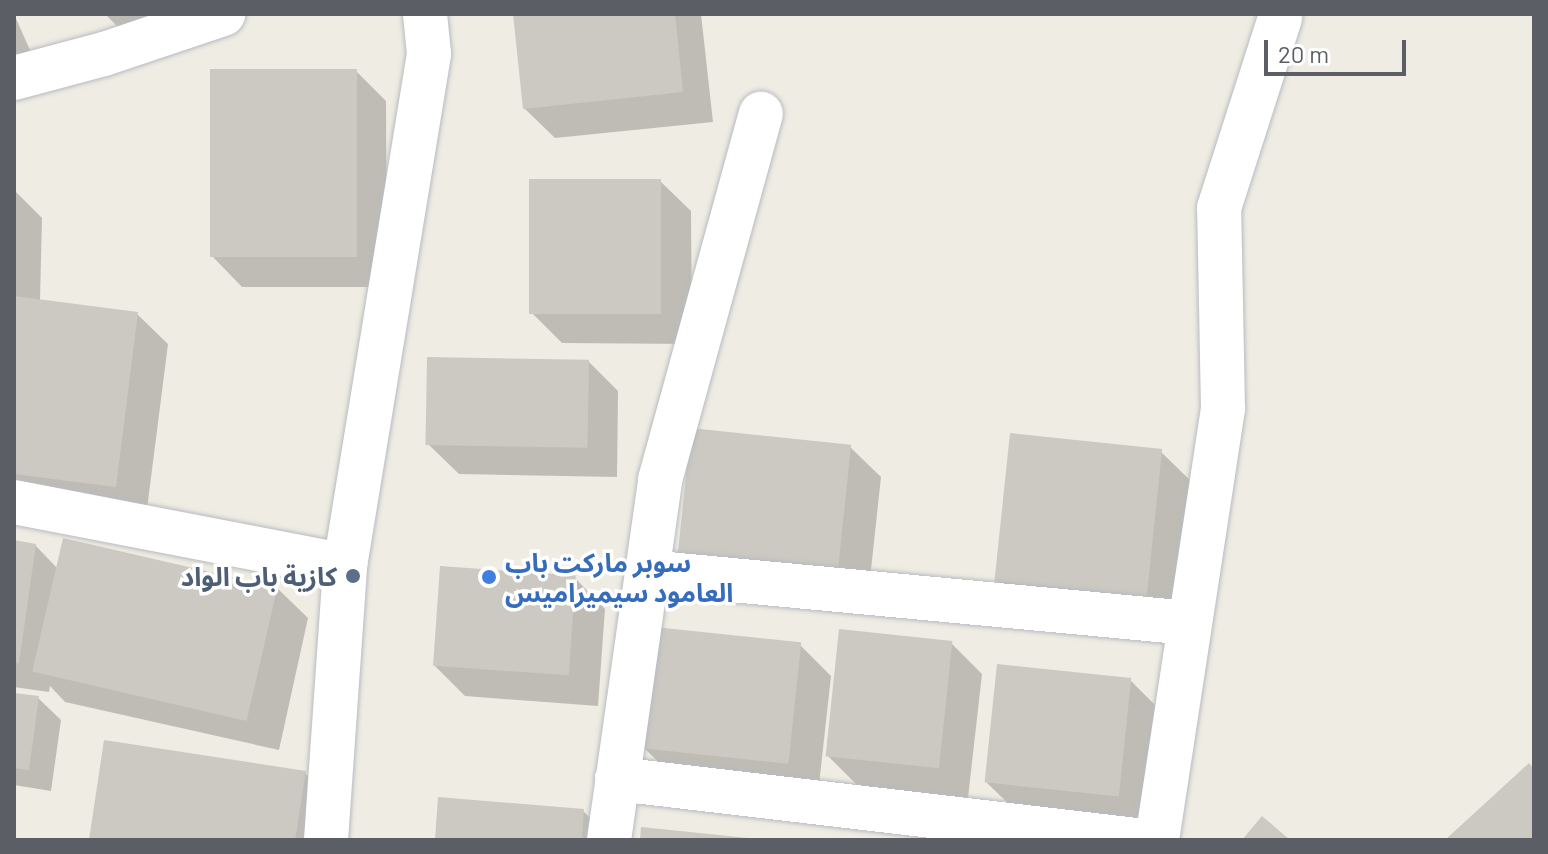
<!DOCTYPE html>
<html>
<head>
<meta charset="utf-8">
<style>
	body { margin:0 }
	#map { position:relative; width:1548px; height:854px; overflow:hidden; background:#efece3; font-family:Barlow,"Noto Sans Arabic",sans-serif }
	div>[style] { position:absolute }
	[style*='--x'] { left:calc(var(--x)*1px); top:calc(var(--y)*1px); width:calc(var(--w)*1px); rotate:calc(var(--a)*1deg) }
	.shadow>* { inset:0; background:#0003 }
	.building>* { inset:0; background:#ccc9c2; transform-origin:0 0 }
	.roads { filter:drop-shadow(0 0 2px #b8bbc0) drop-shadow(0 0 2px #b8bbc0) }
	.minor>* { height:44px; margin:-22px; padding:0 22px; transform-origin:22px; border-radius:22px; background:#fff }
	.dots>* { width:22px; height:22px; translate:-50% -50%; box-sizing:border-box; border:4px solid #fff; border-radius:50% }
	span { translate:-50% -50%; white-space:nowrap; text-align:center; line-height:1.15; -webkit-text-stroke:7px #fff; paint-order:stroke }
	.shop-label { font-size:26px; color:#366cbe; font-weight:700 }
	.left { translate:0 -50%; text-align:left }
	.service-label { font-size:26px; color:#4e5e75; font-weight:700 }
	.right { translate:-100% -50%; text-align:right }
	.frame { position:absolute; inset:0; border:16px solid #5b5f65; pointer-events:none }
	.scale { position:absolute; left:1264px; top:40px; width:142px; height:36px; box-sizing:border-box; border:4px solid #5b5f65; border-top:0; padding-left:10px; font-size:24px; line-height:28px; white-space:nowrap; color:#5b5f65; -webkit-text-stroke:6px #fff; paint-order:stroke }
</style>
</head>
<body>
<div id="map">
	<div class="shadow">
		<div style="clip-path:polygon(14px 14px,33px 57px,14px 64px)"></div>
		<div style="clip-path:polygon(105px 14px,161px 14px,120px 29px)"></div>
		<div style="clip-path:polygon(515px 14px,701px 14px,713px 122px,555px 138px,524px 108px)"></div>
		<div style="clip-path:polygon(356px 71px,386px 101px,387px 287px,242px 287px,212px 256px)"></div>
		<div style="clip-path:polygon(660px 181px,691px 211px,692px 344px,562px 343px,532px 313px)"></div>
		<div style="clip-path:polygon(14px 190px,42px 218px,40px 301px,137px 314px,168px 344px,146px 517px,14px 499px)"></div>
		<div style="clip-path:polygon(588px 361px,618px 391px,617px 477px,459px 474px,428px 444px)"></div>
		<div style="clip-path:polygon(850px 447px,881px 477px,867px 607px,709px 590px)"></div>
		<div style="clip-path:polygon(1161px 452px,1192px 482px,1176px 627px,1027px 610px,996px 580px)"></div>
		<div style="clip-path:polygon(14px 542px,35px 545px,58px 569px,277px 588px,308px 618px,279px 750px,65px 702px,50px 686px,49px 692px,14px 687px)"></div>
		<div style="clip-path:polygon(575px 578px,605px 609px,598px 706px,465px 696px,434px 665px)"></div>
		<div style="clip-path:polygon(951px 643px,982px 674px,968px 798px,858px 786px,827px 755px)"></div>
		<div style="clip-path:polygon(800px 645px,831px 676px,818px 794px,675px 778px,644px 748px)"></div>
		<div style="clip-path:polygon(1130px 680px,1160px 710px,1148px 826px,1017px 812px,986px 782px)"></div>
		<div style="clip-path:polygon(14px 695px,38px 698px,61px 720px,51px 791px,14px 785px)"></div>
		<div style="clip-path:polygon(305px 773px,335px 804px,330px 840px,91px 840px)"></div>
		<div style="clip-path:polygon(583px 811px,613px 840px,437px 840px)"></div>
	</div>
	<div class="building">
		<div style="clip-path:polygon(513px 14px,675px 14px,683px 92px,523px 109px)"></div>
		<div style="left:210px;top:69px;width:147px;height:188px"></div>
		<div style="left:529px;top:179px;width:132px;height:135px"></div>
		<div style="clip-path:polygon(14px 296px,138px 312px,116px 487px,14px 474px)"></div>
		<div style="left:427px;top:357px;width:162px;height:88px;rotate:1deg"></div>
		<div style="left:691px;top:428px;width:161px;height:133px;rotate:6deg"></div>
		<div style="left:1010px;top:433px;width:153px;height:149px;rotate:6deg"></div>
		<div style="left:63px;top:538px;width:220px;height:137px;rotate:13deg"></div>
		<div style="clip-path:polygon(14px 540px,36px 544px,19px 663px,14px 662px)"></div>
		<div style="left:440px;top:566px;width:136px;height:100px;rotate:4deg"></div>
		<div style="left:655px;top:627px;width:147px;height:122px;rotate:6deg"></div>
		<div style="left:839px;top:629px;width:114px;height:128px;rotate:6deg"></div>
		<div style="left:997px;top:664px;width:135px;height:119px;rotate:6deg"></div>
		<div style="clip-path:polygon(14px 693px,39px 696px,29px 770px,14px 768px)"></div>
		<div style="clip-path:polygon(104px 740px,306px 771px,295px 840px,89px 840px)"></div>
		<div style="clip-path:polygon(1529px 763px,1534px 769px,1534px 840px,1445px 840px)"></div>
		<div style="clip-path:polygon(438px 797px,584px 809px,582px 840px,435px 840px)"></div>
		<div style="clip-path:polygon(1262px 816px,1290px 840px,1242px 840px)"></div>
		<div style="clip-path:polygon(641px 827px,748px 838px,748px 840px,640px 840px)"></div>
	</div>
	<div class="roads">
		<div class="minor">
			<div style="--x:14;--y:78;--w:93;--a:-14.9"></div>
			<div style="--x:104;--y:54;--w:126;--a:-18.6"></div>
			<div style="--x:14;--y:502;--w:337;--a:10.9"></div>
			<div style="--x:647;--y:572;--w:545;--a:5.37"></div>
			<div style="--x:617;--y:779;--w:523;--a:6.7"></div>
			<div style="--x:326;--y:840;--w:275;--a:-86"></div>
			<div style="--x:345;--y:566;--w:519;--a:-80.68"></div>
			<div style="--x:429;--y:54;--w:40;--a:-95.7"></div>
			<div style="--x:609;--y:840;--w:364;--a:-81.9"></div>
			<div style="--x:660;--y:480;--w:380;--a:-74.6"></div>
			<div style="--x:1157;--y:840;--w:436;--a:-81.3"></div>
			<div style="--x:1223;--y:409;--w:201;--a:-91.1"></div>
			<div style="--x:1219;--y:208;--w:200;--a:-72.2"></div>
		</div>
	</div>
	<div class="dots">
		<div style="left:353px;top:576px;background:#5c6f8a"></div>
		<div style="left:489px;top:577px;background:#3f7fe0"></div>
	</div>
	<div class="shop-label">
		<span class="left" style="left:505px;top:577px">سوبر ماركت باب<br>العامود سيميراميس</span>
	</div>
	<div class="service-label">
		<span class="right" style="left:337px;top:576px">كازية باب الواد</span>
	</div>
	<div class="frame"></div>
	<div class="scale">20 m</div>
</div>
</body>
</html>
